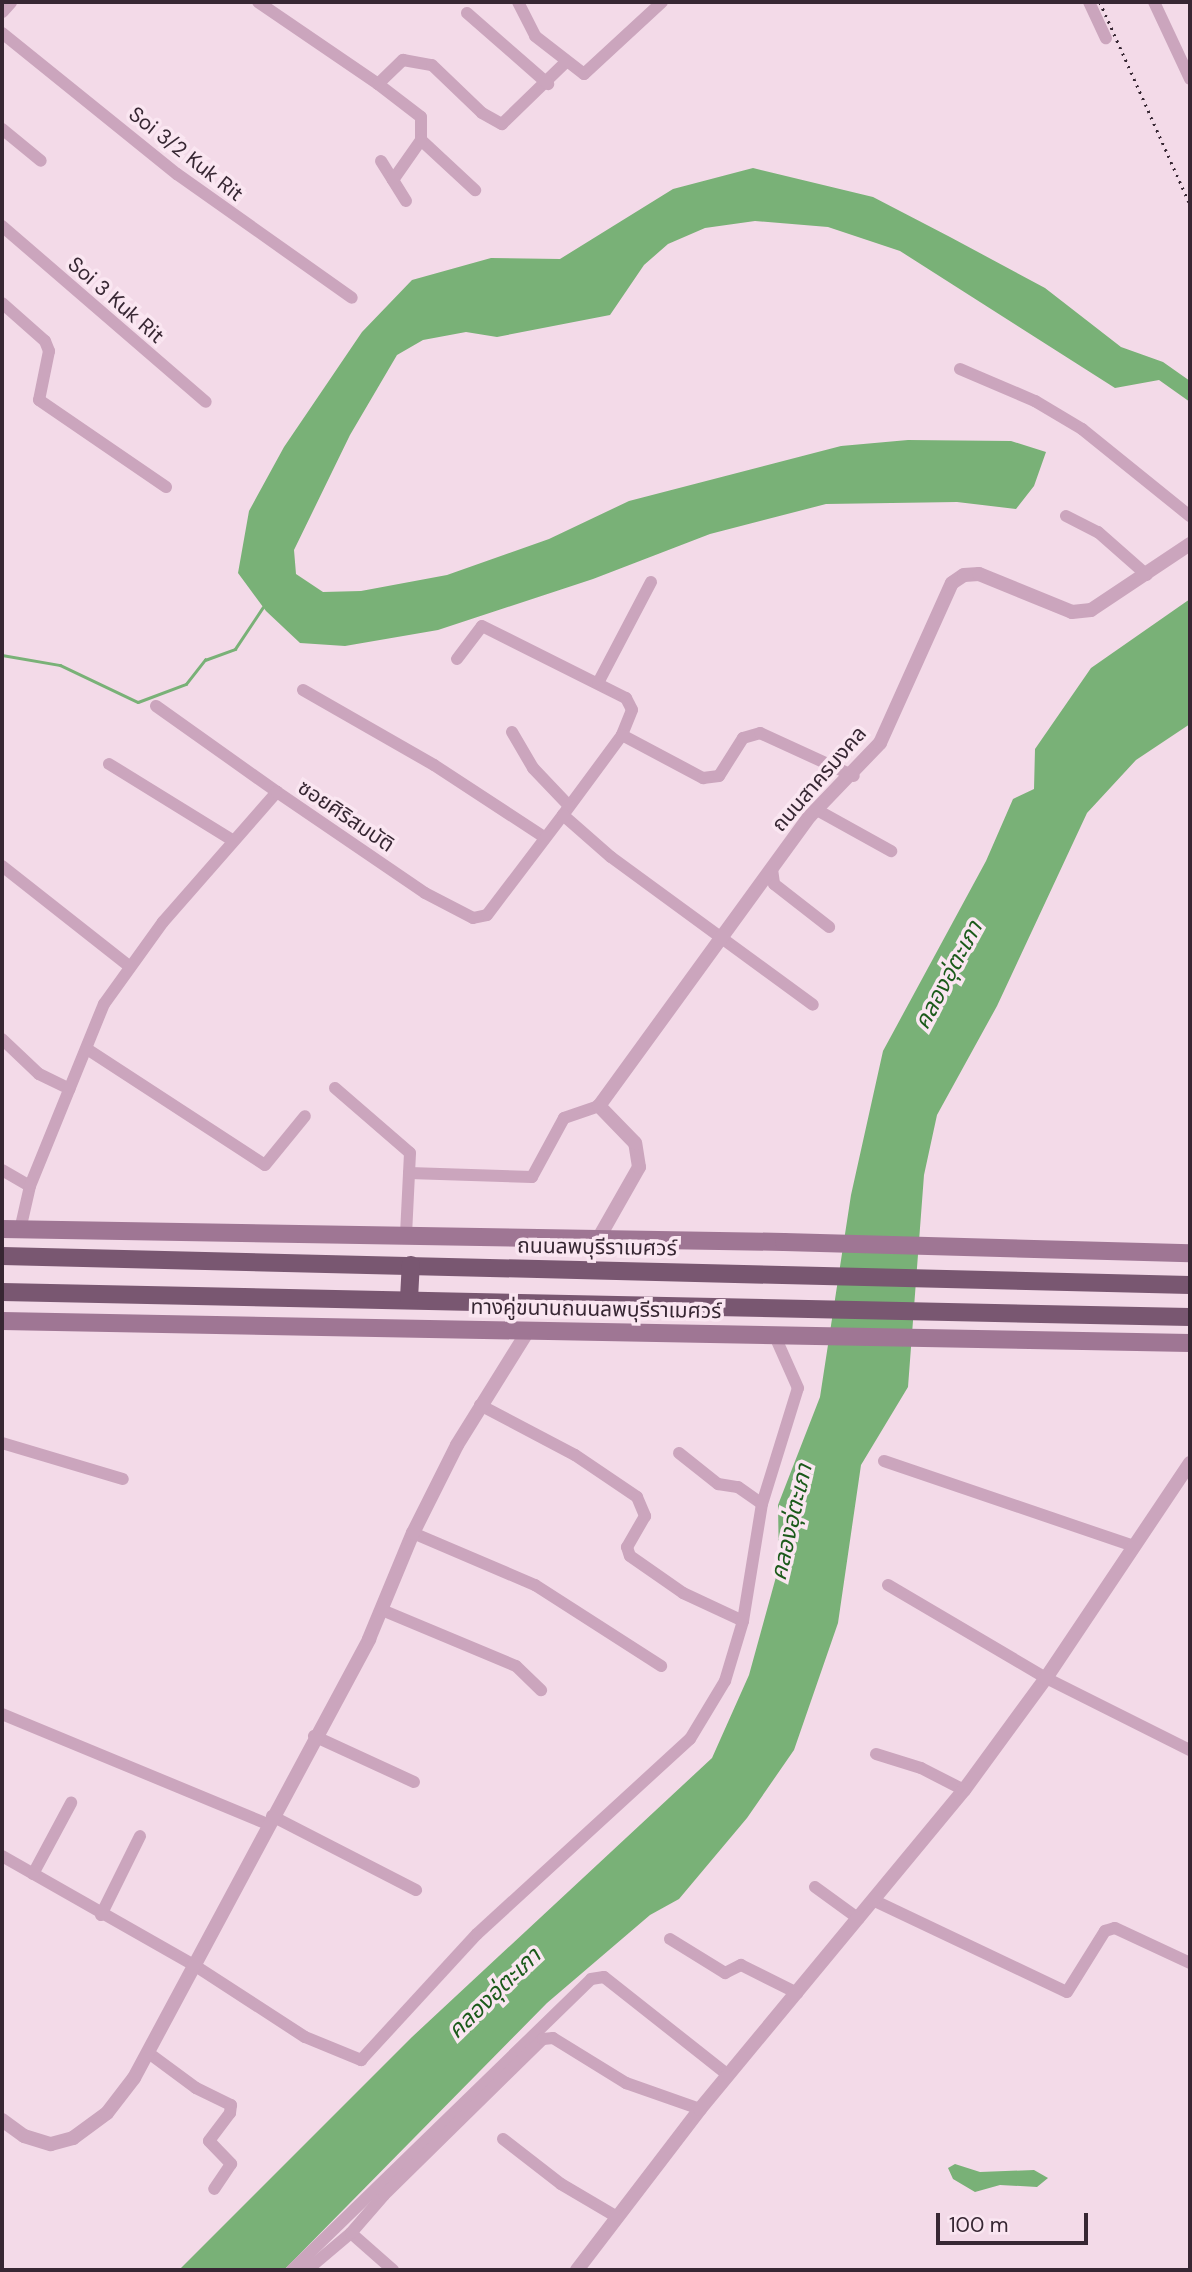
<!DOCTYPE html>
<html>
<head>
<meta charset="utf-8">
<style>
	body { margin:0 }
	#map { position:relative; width:1192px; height:2272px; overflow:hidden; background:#f3dae8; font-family:"DM Sans","Noto Sans Thai",sans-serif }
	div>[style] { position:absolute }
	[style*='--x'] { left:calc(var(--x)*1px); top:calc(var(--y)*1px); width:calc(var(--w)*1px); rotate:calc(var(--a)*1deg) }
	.water>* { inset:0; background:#79b177 }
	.stream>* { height:2.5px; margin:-1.25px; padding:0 1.25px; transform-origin:1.25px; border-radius:1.25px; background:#79b177 }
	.minor>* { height:12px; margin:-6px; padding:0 6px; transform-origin:6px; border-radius:6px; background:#cba5bd }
	.tertiary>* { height:14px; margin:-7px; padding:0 7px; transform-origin:7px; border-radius:7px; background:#cba5bd }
	.secondary>* { height:18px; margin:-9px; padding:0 9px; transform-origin:9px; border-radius:9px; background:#9f7694 }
	.primary>* { height:18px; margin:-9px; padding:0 9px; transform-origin:9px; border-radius:9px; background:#795771 }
	.rail>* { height:2.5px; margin-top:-1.25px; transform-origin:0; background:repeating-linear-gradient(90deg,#372733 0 2px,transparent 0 7px) }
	span { translate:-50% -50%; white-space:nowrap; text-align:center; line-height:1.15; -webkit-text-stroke:7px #fae6f1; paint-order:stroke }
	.street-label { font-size:21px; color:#372733 }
	.water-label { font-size:23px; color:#1b5a1a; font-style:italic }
	.frame { position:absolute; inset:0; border:4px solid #372733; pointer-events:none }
	.scale { position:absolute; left:936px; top:2213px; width:152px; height:32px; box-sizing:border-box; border:4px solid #372733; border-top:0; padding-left:9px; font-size:21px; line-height:24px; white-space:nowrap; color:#372733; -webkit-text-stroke:5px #fae6f1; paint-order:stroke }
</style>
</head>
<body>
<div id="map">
	<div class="water">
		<div style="clip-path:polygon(753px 168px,873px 197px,950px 237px,1045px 288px,1121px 347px,1163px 362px,1190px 381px,1190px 402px,1159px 380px,1115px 388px,900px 251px,828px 227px,755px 221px,705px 228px,668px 244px,644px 265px,610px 315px,497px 337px,466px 332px,423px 340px,397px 355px,350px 435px,294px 550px,296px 574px,323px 592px,361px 591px,447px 575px,549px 539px,629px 501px,841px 446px,908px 440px,1011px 441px,1046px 452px,1034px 486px,1016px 509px,957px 502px,826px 504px,710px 534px,593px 579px,438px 630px,345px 646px,300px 643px,266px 611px,238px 573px,249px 511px,284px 447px,362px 332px,412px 280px,491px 258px,560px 259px,673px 189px)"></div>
		<div style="clip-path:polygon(1190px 599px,1190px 724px,1136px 760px,1087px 813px,997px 1006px,937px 1115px,924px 1175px,908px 1387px,861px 1465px,838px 1623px,794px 1750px,747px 1818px,679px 1899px,650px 1915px,547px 2003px,284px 2270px,179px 2270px,412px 2037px,712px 1758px,749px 1675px,779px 1566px,778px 1505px,820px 1397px,851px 1195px,883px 1051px,986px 861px,1013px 799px,1034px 789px,1035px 749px,1091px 668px)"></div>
		<div style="clip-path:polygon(955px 2164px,980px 2172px,1034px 2170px,1048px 2178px,1037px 2187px,1000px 2185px,975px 2192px,953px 2179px,948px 2168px)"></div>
	</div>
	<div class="stream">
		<div style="--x:2;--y:655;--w:59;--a:9.8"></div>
		<div style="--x:60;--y:665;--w:86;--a:25.4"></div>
		<div style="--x:138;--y:702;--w:51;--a:-20.6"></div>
		<div style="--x:186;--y:684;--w:31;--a:-52"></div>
		<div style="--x:205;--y:660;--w:32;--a:-20"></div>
		<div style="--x:235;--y:649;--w:50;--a:-56.3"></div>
	</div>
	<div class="minor">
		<div style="--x:258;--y:2;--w:145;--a:34.3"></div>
		<div style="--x:378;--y:84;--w:35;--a:-44"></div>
		<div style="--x:403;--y:60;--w:29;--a:10"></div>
		<div style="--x:432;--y:65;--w:69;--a:43.8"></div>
		<div style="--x:482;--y:113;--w:23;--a:29"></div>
		<div style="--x:502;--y:124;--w:89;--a:-44.1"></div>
		<div style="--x:518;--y:2;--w:38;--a:63"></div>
		<div style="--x:535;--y:36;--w:62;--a:37.8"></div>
		<div style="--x:584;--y:74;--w:106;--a:-42.7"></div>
		<div style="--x:1089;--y:2;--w:40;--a:65"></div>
		<div style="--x:1154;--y:2;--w:85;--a:64.9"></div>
		<div style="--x:467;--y:13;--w:108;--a:41.2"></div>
		<div style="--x:2;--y:33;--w:225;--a:38.9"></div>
		<div style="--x:177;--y:174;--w:214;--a:35.3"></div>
		<div style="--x:378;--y:84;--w:54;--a:37.5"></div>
		<div style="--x:421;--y:117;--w:23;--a:90"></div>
		<div style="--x:421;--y:140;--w:74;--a:42.8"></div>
		<div style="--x:2;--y:129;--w:50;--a:39.4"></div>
		<div style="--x:381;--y:161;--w:22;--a:58"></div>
		<div style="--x:406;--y:201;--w:25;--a:-122"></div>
		<div style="--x:393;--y:180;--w:49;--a:-55"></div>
		<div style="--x:2;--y:226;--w:269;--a:40.8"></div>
		<div style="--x:2;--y:303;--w:57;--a:41.5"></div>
		<div style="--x:45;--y:341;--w:11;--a:68"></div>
		<div style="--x:49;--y:351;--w:50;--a:101.5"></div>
		<div style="--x:39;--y:400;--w:154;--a:34.4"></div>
		<div style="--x:960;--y:369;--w:82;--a:23.1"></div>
		<div style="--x:1035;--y:401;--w:55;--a:30.8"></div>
		<div style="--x:1082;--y:429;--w:139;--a:38.9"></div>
		<div style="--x:1066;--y:516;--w:36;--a:27"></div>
		<div style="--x:1098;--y:532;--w:65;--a:41.3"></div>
		<div style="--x:457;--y:659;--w:41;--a:-52.9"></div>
		<div style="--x:482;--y:626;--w:161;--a:26.6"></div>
		<div style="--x:626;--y:698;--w:13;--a:63"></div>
		<div style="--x:632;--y:710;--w:27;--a:112"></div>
		<div style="--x:622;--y:735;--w:99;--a:126.4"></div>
		<div style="--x:598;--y:683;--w:114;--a:-62.3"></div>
		<div style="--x:303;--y:690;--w:151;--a:29.8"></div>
		<div style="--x:434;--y:765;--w:131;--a:33.2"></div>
		<div style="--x:156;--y:706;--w:148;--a:35.4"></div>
		<div style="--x:512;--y:732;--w:42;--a:59.7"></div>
		<div style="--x:533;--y:768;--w:52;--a:46.5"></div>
		<div style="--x:622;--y:735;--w:92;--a:28"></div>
		<div style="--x:703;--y:778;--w:16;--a:-7"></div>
		<div style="--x:719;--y:776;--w:45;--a:-57.7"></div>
		<div style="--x:743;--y:738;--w:18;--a:-16"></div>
		<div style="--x:760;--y:733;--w:103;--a:24.6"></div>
		<div style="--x:109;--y:764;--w:145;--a:31.7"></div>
		<div style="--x:817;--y:810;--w:85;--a:29"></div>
		<div style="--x:2;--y:866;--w:162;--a:38.2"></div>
		<div style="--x:772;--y:869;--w:15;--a:82"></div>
		<div style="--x:774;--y:884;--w:70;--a:38"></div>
		<div style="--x:2;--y:1039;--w:51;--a:43.4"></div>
		<div style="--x:39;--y:1074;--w:34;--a:26"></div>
		<div style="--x:87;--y:1049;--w:212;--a:33.1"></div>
		<div style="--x:265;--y:1165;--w:63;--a:-50.8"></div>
		<div style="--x:335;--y:1088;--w:99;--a:40.9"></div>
		<div style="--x:410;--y:1153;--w:83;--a:92.8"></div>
		<div style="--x:2;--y:1170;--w:32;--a:30"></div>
		<div style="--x:409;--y:1173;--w:123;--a:1.9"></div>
		<div style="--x:532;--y:1177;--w:67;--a:-61.5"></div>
		<div style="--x:564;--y:1118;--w:37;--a:-19"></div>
		<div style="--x:20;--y:1230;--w:45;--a:-77.2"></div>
		<div style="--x:30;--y:1186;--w:196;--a:-67.9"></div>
		<div style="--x:104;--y:1004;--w:101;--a:-54.3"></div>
		<div style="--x:163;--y:922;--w:173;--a:-48.8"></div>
		<div style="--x:277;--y:792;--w:179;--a:34.3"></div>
		<div style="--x:425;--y:893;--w:54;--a:27.5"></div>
		<div style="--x:473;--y:918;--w:14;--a:-12"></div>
		<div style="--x:487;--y:915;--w:126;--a:-52.8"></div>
		<div style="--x:563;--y:815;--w:64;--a:41.2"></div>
		<div style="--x:611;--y:857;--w:250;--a:36.2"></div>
		<div style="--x:480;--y:1405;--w:107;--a:27.8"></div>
		<div style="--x:575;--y:1455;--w:75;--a:34.1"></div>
		<div style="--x:637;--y:1497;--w:21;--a:67"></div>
		<div style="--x:645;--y:1516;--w:36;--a:120"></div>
		<div style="--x:627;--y:1547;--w:9;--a:72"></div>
		<div style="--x:630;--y:1556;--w:65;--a:34.9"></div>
		<div style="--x:683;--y:1593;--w:66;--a:25"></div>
		<div style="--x:2;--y:1443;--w:126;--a:16.6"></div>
		<div style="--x:679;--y:1453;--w:50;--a:38.5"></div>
		<div style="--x:718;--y:1484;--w:20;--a:9"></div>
		<div style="--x:738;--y:1487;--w:29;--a:35"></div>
		<div style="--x:884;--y:1461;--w:263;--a:18.8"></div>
		<div style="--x:413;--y:1533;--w:133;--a:23.1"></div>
		<div style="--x:535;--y:1585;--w:150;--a:32.7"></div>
		<div style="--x:888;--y:1585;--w:183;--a:30.5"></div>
		<div style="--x:1046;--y:1678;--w:161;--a:26.6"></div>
		<div style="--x:382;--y:1610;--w:145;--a:22.7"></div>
		<div style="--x:516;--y:1666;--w:35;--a:44"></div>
		<div style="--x:2;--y:1714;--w:288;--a:22.5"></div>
		<div style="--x:314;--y:1736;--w:110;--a:24.7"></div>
		<div style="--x:876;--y:1754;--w:47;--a:17.3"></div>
		<div style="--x:921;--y:1768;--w:48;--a:27.1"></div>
		<div style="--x:272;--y:1816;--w:162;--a:27.2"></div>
		<div style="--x:2;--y:1856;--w:221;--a:29.6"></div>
		<div style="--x:194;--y:1965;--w:132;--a:33"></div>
		<div style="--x:305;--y:2037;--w:61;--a:22.3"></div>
		<div style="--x:361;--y:2060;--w:171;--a:-47.4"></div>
		<div style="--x:477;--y:1934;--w:289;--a:-42.5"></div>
		<div style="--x:690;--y:1739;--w:68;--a:-58.9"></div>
		<div style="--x:725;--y:1681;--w:63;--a:-73.3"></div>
		<div style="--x:743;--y:1621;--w:119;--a:-80.8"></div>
		<div style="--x:762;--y:1504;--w:121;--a:-72.8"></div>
		<div style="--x:798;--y:1388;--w:59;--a:-114"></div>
		<div style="--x:33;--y:1874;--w:81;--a:-61.8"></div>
		<div style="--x:815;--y:1887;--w:54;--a:36"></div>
		<div style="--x:875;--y:1901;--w:212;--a:25.4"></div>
		<div style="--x:1067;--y:1992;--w:72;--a:-58.1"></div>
		<div style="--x:1105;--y:1931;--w:10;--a:-17"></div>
		<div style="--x:1115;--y:1928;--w:83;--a:25"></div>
		<div style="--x:101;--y:1915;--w:88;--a:-63.7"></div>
		<div style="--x:670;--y:1939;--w:65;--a:31.7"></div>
		<div style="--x:725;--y:1973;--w:18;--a:-27"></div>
		<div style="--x:741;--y:1965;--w:63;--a:26.6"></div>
		<div style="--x:150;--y:2054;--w:57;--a:36.5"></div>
		<div style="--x:196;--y:2088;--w:39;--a:26"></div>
		<div style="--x:231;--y:2105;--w:8;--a:97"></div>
		<div style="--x:230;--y:2113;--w:35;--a:127"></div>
		<div style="--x:209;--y:2141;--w:32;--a:46"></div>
		<div style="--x:231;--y:2164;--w:30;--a:124"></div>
		<div style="--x:503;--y:2139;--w:73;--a:37.8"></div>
		<div style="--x:561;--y:2184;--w:65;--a:30.5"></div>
		<div style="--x:351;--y:2233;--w:56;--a:41.4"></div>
		<div style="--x:292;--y:2270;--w:417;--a:-44.2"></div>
		<div style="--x:591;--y:1979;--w:13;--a:-9"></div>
		<div style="--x:604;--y:1977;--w:158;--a:38.3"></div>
		<div style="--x:307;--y:2270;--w:57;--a:-40.1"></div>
		<div style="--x:351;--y:2233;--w:50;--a:-49"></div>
		<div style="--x:384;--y:2195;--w:223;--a:-44.5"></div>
		<div style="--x:543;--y:2039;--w:10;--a:-6"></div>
		<div style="--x:553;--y:2038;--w:86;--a:31.7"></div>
		<div style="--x:626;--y:2083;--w:78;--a:19.4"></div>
	</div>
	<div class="tertiary">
		<div style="--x:2;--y:11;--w:12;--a:-48"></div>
		<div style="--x:597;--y:1241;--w:85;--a:-60.4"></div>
		<div style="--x:639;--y:1167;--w:24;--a:-99"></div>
		<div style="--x:635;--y:1143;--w:52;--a:-134.2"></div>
		<div style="--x:599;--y:1106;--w:359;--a:-54"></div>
		<div style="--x:810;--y:816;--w:101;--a:-46.2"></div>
		<div style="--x:880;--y:743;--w:175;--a:-65.8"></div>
		<div style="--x:952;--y:583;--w:14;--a:-34"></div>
		<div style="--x:964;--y:575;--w:15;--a:-4"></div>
		<div style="--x:979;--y:574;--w:100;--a:22.2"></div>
		<div style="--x:1072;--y:612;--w:19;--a:-6"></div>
		<div style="--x:1091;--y:610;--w:119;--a:-33.7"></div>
		<div style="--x:2;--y:2120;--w:27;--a:36"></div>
		<div style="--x:24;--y:2136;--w:28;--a:17"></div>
		<div style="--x:51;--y:2144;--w:23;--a:-15"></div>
		<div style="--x:73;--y:2138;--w:42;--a:-36.3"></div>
		<div style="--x:107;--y:2113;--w:44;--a:-52.4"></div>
		<div style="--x:134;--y:2078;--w:498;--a:-61.8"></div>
		<div style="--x:369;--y:1639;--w:115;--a:-67.5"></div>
		<div style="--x:413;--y:1533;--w:98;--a:-63.4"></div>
		<div style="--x:457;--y:1445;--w:131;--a:-58.1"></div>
		<div style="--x:577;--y:2270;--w:203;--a:-52.6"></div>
		<div style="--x:700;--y:2109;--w:414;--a:-50.4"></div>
		<div style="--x:964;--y:1790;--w:139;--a:-53.8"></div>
		<div style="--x:1046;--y:1678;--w:259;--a:-56.2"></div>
	</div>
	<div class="secondary">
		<div style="--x:2;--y:1229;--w:782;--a:0.95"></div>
		<div style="--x:784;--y:1242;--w:406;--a:1.6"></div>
		<div style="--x:2;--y:1321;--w:1188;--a:1.06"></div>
	</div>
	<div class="primary">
		<div style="--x:2;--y:1256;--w:1188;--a:1.4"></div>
		<div style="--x:2;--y:1292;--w:1188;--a:1.21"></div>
		<div style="--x:409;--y:1299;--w:34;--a:-87"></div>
	</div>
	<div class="rail">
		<div style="--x:1100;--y:2;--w:221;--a:66"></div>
	</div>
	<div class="street-label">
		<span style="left:186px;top:154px;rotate:38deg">Soi 3/2 Kuk Rit</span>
		<span style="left:116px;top:300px;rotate:41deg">Soi 3 Kuk Rit</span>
		<span style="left:819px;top:779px;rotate:-49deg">ถนนสาครมงคล</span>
		<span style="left:346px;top:816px;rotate:34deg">ซอยศิริสมบัติ</span>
		<span style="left:597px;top:1247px;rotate:1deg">ถนนลพบุรีราเมศวร์</span>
		<span style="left:596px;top:1309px;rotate:1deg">ทางคู่ขนานถนนลพบุรีราเมศวร์</span>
	</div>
	<div class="water-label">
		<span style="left:948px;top:975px;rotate:-62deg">คลองอุ่ตะเภา</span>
		<span style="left:791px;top:1522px;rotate:-77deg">คลองอุ่ตะเภา</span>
		<span style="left:494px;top:1993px;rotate:-44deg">คลองอุ่ตะเภา</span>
	</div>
	<div class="frame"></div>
	<div class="scale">100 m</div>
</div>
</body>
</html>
